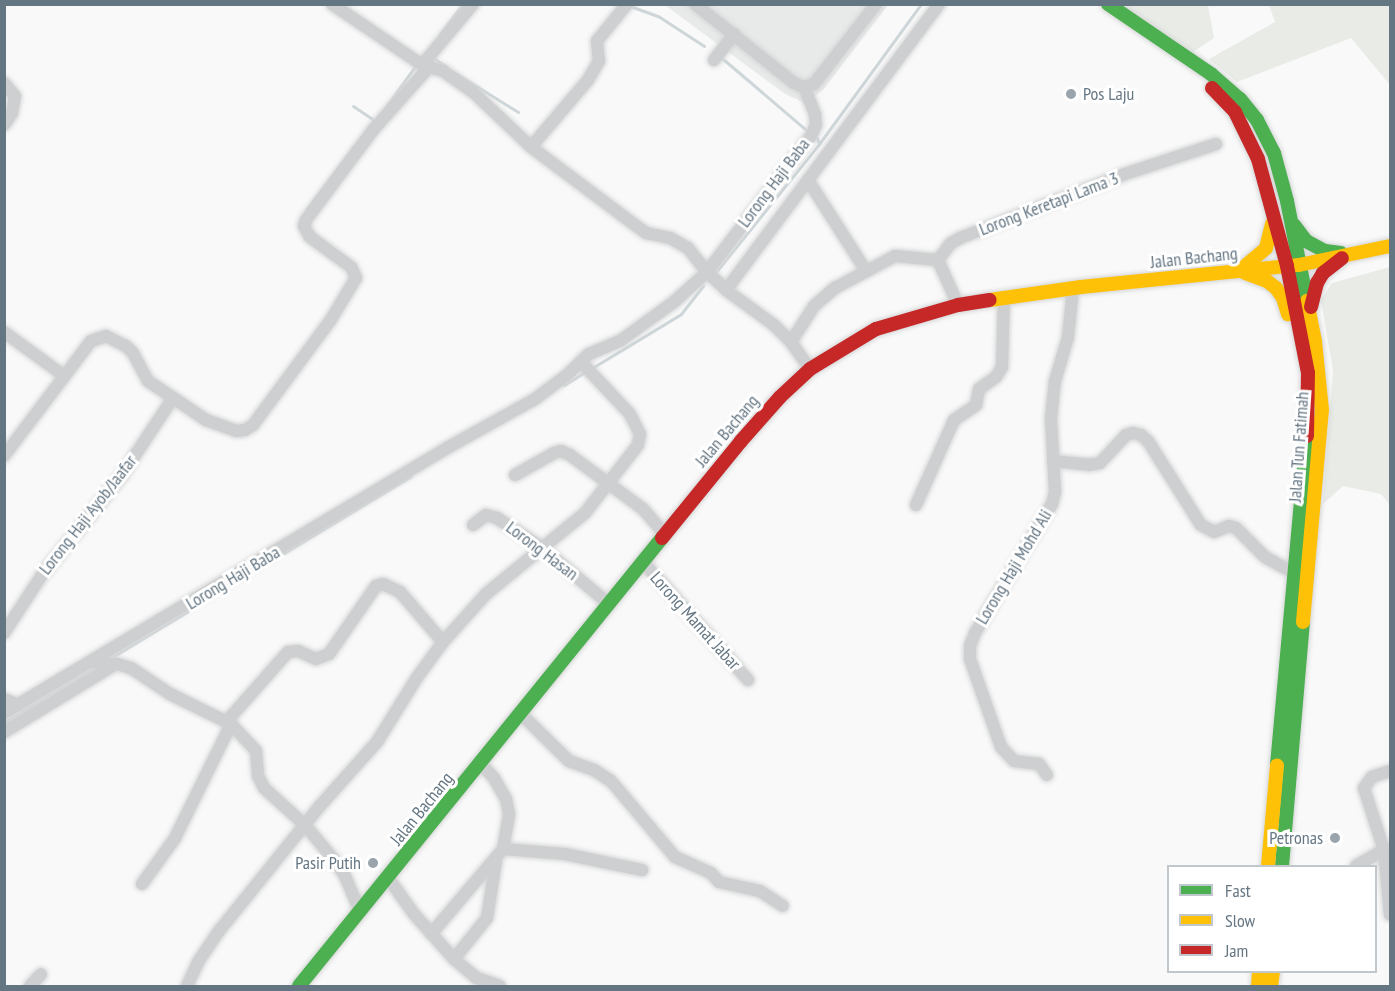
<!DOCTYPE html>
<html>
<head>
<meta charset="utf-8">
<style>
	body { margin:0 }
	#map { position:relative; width:1395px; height:991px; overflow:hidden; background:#f9f9f9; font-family:"PT Sans Narrow",sans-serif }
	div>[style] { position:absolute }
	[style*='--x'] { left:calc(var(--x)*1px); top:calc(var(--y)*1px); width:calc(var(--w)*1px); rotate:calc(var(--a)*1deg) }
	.built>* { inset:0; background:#e8e9e9 }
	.green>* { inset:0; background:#e8ebe6 }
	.stream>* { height:3px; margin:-1.5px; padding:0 1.5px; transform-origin:1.5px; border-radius:1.5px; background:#ced6d9 }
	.roads { filter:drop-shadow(0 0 2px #d5d6d7) drop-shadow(0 0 2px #d5d6d7) }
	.street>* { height:12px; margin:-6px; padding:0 6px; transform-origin:6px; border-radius:6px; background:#cecfd0 }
	.fast>* { height:14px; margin:-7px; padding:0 7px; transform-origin:7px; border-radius:7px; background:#4caf50 }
	.slow>* { height:14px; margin:-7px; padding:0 7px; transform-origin:7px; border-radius:7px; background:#ffc107 }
	.jam>* { height:14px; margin:-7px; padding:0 7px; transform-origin:7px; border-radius:7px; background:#c62828 }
	.dots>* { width:16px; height:16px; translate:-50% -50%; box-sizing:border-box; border:3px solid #fff; border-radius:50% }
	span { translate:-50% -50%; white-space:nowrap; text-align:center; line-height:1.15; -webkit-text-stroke:6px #fff; paint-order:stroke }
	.poi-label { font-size:18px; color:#657683 }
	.left { translate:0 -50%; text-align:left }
	.right { translate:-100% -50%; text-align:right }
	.street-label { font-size:18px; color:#657683 }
	.frame { position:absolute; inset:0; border:6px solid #657683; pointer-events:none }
	.legend { position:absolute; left:1167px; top:865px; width:210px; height:108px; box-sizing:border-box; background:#fff; border:2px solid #c1c8cd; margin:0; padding:8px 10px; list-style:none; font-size:18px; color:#657683 }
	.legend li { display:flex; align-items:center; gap:12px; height:30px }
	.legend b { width:30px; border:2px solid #c1c8cd }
</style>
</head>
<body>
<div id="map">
	<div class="built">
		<div style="clip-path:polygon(665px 5px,888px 5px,823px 90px,805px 103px,785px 94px)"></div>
	</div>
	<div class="green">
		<div style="clip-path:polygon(1121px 5px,1208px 5px,1214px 38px,1193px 52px)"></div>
		<div style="clip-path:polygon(1269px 5px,1390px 5px,1390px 85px,1351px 38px,1237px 82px,1209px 59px,1275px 22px)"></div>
		<div style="clip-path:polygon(1390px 267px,1390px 505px,1381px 494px,1343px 486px,1323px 504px,1333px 371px,1321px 300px,1332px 283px)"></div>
	</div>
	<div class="stream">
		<div style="--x:630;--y:6;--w:30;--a:20"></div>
		<div style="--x:658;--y:16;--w:55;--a:33.1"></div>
		<div style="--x:440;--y:34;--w:38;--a:-53"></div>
		<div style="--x:432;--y:57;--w:18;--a:34"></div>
		<div style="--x:723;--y:59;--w:108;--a:40.5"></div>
		<div style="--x:457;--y:74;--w:72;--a:31.9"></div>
		<div style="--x:353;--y:106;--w:27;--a:34"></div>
		<div style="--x:383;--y:111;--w:57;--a:-54.3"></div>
		<div style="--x:817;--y:138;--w:6;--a:72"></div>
		<div style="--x:306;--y:210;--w:80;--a:-53.1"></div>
		<div style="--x:715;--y:273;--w:166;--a:-51.1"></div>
		<div style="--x:819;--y:144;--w:173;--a:-53.9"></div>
		<div style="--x:592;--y:368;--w:104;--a:-31.2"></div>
		<div style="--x:681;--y:314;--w:36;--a:-52"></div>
		<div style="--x:564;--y:385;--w:26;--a:-32"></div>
		<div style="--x:109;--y:659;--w:353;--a:-31.2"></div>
		<div style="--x:4;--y:722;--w:106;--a:-31.1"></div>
	</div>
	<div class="roads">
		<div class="street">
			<div style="--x:332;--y:4;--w:109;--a:34.1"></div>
			<div style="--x:422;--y:65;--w:22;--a:16"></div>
			<div style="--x:443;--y:71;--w:35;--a:35"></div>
			<div style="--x:472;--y:91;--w:81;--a:43.5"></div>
			<div style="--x:531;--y:147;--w:130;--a:36.9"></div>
			<div style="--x:635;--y:225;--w:14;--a:36"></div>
			<div style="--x:646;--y:233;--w:25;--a:12"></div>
			<div style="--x:670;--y:238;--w:21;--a:29"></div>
			<div style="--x:688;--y:248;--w:31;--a:52"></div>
			<div style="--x:707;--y:272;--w:26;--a:43"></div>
			<div style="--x:726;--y:290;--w:59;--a:36.1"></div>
			<div style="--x:774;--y:325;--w:24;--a:45"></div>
			<div style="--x:791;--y:342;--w:33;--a:55"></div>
			<div style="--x:695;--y:4;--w:127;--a:38.6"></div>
			<div style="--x:794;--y:83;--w:11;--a:22"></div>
			<div style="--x:804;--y:87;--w:10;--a:-17"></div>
			<div style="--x:814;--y:84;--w:101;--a:-52.2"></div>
			<div style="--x:714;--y:60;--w:33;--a:-52"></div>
			<div style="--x:422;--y:65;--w:80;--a:-50.1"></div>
			<div style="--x:4;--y:83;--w:17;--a:50"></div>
			<div style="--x:15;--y:96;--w:17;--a:100"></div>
			<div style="--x:12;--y:113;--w:14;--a:124"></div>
			<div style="--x:531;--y:147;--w:88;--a:-49.6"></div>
			<div style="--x:588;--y:80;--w:22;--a:-60"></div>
			<div style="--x:599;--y:61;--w:20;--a:-96"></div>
			<div style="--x:597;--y:41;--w:48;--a:-51"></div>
			<div style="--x:808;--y:180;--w:108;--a:57.5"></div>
			<div style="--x:726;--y:290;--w:357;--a:-53.3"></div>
			<div style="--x:958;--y:305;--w:49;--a:-114"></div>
			<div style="--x:938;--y:260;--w:20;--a:-53"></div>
			<div style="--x:950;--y:244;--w:12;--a:-31"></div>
			<div style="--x:960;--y:238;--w:177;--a:-21.2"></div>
			<div style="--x:1125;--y:174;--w:96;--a:-18.2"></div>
			<div style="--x:4;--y:332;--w:73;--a:36.1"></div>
			<div style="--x:791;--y:342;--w:43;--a:-57.4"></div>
			<div style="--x:814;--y:306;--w:28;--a:-41"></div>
			<div style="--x:835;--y:288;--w:68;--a:-28.1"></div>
			<div style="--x:895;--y:256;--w:43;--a:5.3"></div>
			<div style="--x:4;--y:456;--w:144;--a:-52.9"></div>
			<div style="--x:91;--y:341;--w:16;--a:-18"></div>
			<div style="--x:106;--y:336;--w:22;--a:27"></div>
			<div style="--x:126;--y:346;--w:10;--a:45"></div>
			<div style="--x:133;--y:353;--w:32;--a:62"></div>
			<div style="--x:148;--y:381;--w:70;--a:33.9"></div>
			<div style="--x:206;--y:420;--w:32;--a:20"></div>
			<div style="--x:236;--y:431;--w:9;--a:-6"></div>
			<div style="--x:245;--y:430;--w:9;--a:-32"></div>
			<div style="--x:253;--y:425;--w:129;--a:-53.5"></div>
			<div style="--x:330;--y:321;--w:50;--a:-58.8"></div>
			<div style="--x:356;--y:278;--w:12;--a:-114"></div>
			<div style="--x:351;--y:267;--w:51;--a:-143.8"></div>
			<div style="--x:310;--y:237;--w:13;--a:-119"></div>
			<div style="--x:304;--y:226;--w:6;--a:-72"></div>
			<div style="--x:306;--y:220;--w:112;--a:-53.3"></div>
			<div style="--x:373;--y:130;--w:83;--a:-48.4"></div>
			<div style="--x:1053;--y:461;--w:36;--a:6"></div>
			<div style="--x:1089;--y:465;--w:11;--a:-10"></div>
			<div style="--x:1100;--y:463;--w:38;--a:-47"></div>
			<div style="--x:1126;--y:435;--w:7;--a:-16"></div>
			<div style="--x:1133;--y:433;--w:8;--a:14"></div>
			<div style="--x:1141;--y:435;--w:9;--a:41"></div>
			<div style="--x:1148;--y:441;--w:99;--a:57.8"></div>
			<div style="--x:1201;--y:525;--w:15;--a:28"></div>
			<div style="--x:1214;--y:532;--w:16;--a:-22"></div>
			<div style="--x:1229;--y:526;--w:7;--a:16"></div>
			<div style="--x:1236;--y:528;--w:41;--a:45"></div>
			<div style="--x:1265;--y:557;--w:33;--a:29"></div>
			<div style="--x:515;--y:475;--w:45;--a:-29.4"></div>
			<div style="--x:554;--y:453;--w:7;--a:-16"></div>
			<div style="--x:561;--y:451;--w:10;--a:24"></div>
			<div style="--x:570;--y:455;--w:91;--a:36.5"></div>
			<div style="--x:643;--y:509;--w:35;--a:49"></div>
			<div style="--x:916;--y:505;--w:93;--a:-65.9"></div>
			<div style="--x:954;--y:420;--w:27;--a:-34"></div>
			<div style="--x:976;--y:405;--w:16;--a:-79"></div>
			<div style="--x:979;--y:389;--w:21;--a:-35"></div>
			<div style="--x:996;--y:377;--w:12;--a:-59"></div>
			<div style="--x:1002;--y:367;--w:70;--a:-88.4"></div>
			<div style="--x:473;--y:525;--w:16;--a:-38"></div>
			<div style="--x:486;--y:515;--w:11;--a:15"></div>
			<div style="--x:497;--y:518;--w:53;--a:33.4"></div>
			<div style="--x:541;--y:547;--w:87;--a:39.9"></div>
			<div style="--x:643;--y:562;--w:158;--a:48.3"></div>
			<div style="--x:4;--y:633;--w:69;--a:-56.8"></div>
			<div style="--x:42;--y:575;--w:128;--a:-51.3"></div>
			<div style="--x:122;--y:475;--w:92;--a:-56.5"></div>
			<div style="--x:90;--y:662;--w:27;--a:4"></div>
			<div style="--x:117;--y:664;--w:15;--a:16"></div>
			<div style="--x:131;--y:668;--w:47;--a:33.7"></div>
			<div style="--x:170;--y:694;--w:68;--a:26.2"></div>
			<div style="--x:231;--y:724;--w:37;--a:47"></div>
			<div style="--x:256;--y:751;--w:25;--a:85"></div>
			<div style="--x:258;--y:776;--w:13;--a:63"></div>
			<div style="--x:264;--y:788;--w:55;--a:42.1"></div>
			<div style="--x:305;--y:825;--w:47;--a:50.2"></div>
			<div style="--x:335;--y:861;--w:18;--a:56"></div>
			<div style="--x:345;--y:876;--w:39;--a:67"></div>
			<div style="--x:4;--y:699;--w:15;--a:23"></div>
			<div style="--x:4;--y:713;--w:516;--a:-30.89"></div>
			<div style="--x:447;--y:448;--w:101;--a:-29.1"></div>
			<div style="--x:535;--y:399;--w:40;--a:-37"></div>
			<div style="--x:567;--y:375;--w:30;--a:-44"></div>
			<div style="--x:589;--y:354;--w:34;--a:-23"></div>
			<div style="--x:620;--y:341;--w:68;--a:-36"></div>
			<div style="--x:675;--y:301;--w:43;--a:-42.2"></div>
			<div style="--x:707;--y:272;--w:171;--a:-52.6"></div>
			<div style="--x:811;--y:136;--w:12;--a:-66"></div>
			<div style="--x:816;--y:125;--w:11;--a:-95"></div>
			<div style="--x:815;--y:114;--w:29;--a:-112"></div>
			<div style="--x:521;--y:714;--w:67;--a:44.4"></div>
			<div style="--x:569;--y:761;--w:27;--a:20"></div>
			<div style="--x:594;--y:770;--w:20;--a:33"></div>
			<div style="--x:611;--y:781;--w:99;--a:49.9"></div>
			<div style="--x:675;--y:857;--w:39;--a:24"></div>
			<div style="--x:711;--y:873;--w:12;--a:48"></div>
			<div style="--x:719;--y:882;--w:42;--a:12.4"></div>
			<div style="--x:760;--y:891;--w:27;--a:33"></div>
			<div style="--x:227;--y:721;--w:92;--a:-48.5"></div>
			<div style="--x:288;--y:652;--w:10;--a:-6"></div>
			<div style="--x:298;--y:651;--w:20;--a:24"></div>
			<div style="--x:316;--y:659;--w:14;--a:-21"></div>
			<div style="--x:329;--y:654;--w:83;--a:-55.3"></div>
			<div style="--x:376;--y:586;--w:7;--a:-16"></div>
			<div style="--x:383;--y:584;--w:19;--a:25"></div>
			<div style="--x:400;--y:592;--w:66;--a:49.3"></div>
			<div style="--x:4;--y:732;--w:131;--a:-31.3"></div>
			<div style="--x:1390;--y:771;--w:19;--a:162"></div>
			<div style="--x:1372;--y:777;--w:14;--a:126"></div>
			<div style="--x:1364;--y:788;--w:65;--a:72.1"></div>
			<div style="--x:1384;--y:850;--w:65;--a:84.7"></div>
			<div style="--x:1047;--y:775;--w:14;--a:-126"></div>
			<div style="--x:1039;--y:764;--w:25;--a:-173"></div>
			<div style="--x:1014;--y:761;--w:19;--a:-133"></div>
			<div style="--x:1001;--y:747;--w:93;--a:-109.4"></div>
			<div style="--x:970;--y:659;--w:13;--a:-90"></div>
			<div style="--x:970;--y:646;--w:14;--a:-69"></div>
			<div style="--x:975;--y:633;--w:150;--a:-59.2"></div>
			<div style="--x:1052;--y:504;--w:12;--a:-76"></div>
			<div style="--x:1055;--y:492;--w:74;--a:-93.1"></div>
			<div style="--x:1051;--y:418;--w:37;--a:-84"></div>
			<div style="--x:1055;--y:381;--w:46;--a:-73.5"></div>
			<div style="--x:1068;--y:337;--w:48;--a:-84.1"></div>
			<div style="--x:503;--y:849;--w:62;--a:4.6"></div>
			<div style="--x:565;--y:854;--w:79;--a:11.7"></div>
			<div style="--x:1356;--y:866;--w:32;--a:-30"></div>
			<div style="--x:389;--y:879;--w:43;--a:54.5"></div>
			<div style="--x:414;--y:914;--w:60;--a:48.4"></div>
			<div style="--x:454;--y:959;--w:30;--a:40"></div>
			<div style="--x:477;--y:978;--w:24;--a:19"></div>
			<div style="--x:142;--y:884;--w:57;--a:-54.3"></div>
			<div style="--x:175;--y:838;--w:127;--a:-63.8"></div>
			<div style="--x:431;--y:934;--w:111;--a:-49.7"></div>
			<div style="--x:503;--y:849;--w:36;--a:-80"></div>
			<div style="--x:509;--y:814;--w:15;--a:-101"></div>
			<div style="--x:506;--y:799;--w:24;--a:-120"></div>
			<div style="--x:494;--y:778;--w:19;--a:-133"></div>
			<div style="--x:454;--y:959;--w:53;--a:-51.2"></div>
			<div style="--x:487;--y:918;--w:58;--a:-81"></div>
			<div style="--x:30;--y:986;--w:16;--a:-47"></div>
			<div style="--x:187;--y:986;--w:26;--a:-65"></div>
			<div style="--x:198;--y:962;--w:37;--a:-56"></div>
			<div style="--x:219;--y:931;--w:159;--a:-51.1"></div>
			<div style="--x:319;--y:807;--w:87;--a:-48.3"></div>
			<div style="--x:377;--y:742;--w:74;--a:-58.2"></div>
			<div style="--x:416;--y:679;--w:46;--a:-53.9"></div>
			<div style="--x:443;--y:642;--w:64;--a:-48.1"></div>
			<div style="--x:486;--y:594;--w:128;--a:-39.3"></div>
			<div style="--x:585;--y:513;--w:86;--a:-52.1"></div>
			<div style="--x:638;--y:445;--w:11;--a:-80"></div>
			<div style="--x:640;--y:434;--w:22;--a:-117"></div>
			<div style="--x:630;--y:414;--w:70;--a:-133.3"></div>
		</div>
		<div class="fast">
			<div style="--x:1108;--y:4;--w:125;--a:34.2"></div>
			<div style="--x:1211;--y:74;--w:38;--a:41"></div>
			<div style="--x:1240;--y:99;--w:27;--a:51"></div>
			<div style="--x:1257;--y:120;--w:37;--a:63"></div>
			<div style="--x:1274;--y:153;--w:50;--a:74.8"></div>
			<div style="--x:1287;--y:201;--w:102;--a:78.7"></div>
			<div style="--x:1294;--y:225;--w:20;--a:53"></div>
			<div style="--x:1306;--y:241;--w:21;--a:28"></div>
			<div style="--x:1325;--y:251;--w:16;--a:7"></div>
			<div style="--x:1277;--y:765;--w:330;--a:-84.8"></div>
			<div style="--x:1282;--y:866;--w:245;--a:-85.1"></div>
			<div style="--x:299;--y:986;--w:577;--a:-50.98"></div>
		</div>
		<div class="slow">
			<div style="--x:1239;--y:271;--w:35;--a:-40"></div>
			<div style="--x:1266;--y:248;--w:25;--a:-76"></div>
			<div style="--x:1245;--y:273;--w:23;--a:20"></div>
			<div style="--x:1267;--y:281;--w:11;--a:38"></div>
			<div style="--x:1276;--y:288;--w:12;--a:55"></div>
			<div style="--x:1283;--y:298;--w:17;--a:73"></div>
			<div style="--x:990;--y:300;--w:92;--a:-8.1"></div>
			<div style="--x:1081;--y:287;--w:219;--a:-5.8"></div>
			<div style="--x:1299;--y:265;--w:93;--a:-11.8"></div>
			<div style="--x:1303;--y:622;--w:213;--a:-84.9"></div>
			<div style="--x:1322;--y:410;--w:69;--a:-95.8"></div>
			<div style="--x:1315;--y:341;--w:41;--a:-101.3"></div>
			<div style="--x:1268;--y:866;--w:101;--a:-84.9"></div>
			<div style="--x:1258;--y:986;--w:14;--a:-86"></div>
			<div style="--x:1271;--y:986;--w:14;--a:-82"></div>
		</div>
		<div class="jam">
			<div style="--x:1212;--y:88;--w:33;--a:46"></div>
			<div style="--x:1235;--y:112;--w:52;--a:63.9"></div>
			<div style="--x:1258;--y:159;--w:111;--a:74.8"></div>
			<div style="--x:1287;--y:266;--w:109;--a:78.9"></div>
			<div style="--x:1308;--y:373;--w:63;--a:90.9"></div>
			<div style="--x:1311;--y:307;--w:25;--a:-76"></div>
			<div style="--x:1317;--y:283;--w:12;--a:-59"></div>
			<div style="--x:1323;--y:273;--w:24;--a:-38"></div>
			<div style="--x:662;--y:538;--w:125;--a:-50.8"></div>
			<div style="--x:741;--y:441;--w:59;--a:-48.4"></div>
			<div style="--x:780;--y:397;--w:41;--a:-43"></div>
			<div style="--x:810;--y:369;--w:77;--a:-31.2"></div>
			<div style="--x:876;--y:329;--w:85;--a:-16.3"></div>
			<div style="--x:958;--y:305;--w:32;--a:-9"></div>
		</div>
	</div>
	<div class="dots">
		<div style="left:1071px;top:94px;background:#99a4ac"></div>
		<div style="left:1335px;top:838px;background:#99a4ac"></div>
		<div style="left:373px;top:863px;background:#99a4ac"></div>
	</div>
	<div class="poi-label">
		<span class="left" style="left:1083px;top:94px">Pos Laju</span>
		<span class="right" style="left:1323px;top:838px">Petronas</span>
		<span class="right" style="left:361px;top:863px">Pasir Putih</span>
	</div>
	<div class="street-label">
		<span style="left:774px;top:183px;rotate:-53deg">Lorong Haji Baba</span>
		<span style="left:1049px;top:204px;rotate:-21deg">Lorong Keretapi Lama 3</span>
		<span style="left:1194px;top:258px;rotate:-6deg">Jalan Bachang</span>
		<span style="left:727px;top:431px;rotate:-50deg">Jalan Bachang</span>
		<span style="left:1299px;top:447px;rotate:-86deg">Jalan Tun Fatimah</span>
		<span style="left:88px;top:515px;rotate:-52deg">Lorong Haji Ayob/Jaafar</span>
		<span style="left:542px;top:551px;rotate:37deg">Lorong Hasan</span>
		<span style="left:1014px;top:567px;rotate:-59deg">Lorong Haji Mohd Ali</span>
		<span style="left:233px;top:578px;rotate:-31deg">Lorong Haji Baba</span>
		<span style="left:695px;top:621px;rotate:48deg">Lorong Mamat Jabar</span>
		<span style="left:422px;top:809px;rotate:-51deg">Jalan Bachang</span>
	</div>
	<div class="frame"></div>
	<ul class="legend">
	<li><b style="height:8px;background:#4caf50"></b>Fast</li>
	<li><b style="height:8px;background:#ffc107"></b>Slow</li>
	<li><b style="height:8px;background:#c62828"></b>Jam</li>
	</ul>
</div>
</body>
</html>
